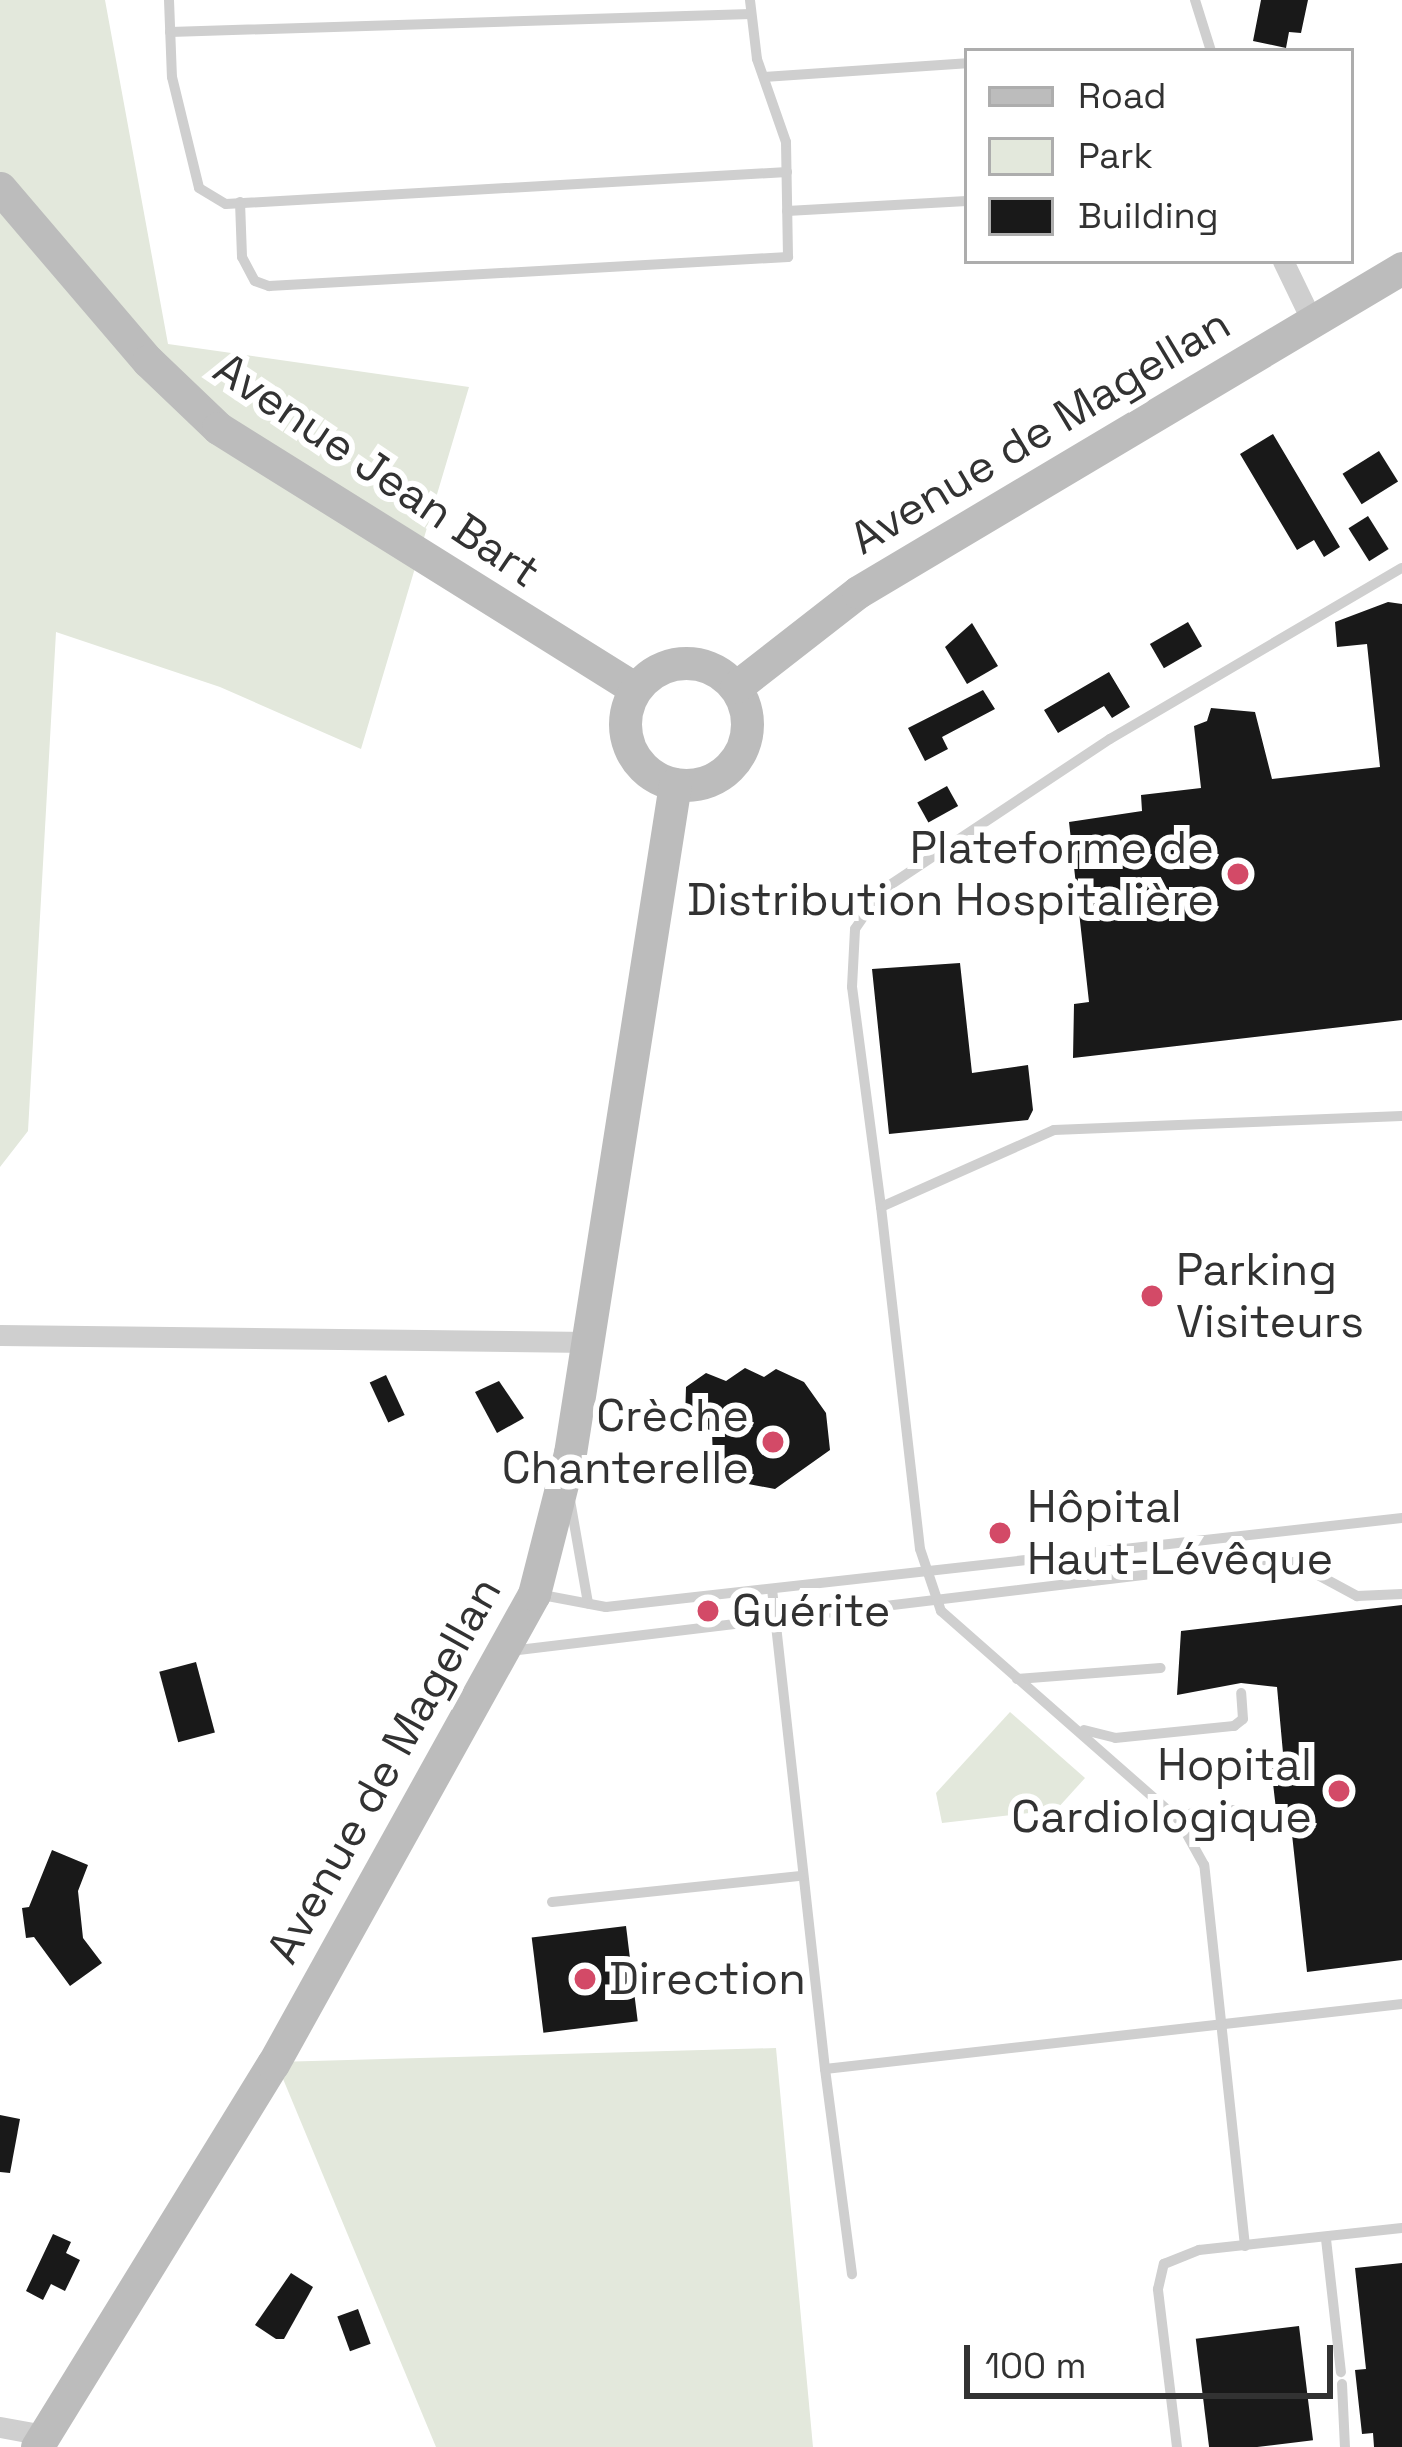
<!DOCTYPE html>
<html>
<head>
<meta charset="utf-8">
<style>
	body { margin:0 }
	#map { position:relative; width:1402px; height:2447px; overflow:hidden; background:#fff; font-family:"Space Grotesk",sans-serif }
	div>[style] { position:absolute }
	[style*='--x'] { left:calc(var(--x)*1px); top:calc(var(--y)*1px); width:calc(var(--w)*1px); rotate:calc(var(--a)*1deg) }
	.green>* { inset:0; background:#e3e8dc }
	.building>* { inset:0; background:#191919; transform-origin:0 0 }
	.lane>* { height:10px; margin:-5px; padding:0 5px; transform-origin:5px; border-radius:5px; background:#cfcfcf }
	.street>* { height:21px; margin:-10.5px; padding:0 10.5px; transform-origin:10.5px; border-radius:10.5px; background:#cfcfcf }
	.secondary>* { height:33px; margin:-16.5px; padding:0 16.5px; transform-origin:16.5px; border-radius:16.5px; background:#bcbcbc }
	.secondary>.ring { margin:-16.5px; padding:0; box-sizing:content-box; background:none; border:33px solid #bcbcbc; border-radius:50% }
	.dots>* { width:33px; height:33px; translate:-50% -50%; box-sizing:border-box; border:6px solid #fff; border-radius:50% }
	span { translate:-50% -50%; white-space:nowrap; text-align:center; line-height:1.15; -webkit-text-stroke:12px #fff; paint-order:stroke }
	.street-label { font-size:45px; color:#323232 }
	.poi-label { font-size:45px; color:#323232 }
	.right { translate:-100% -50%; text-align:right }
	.left { translate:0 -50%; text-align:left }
	.legend { position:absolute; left:964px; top:48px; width:390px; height:216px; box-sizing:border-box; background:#fff; border:3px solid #adadad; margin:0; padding:15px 21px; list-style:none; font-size:36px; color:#323232 }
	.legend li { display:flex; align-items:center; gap:24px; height:60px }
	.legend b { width:60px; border:3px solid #adadad }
	.scale { position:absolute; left:964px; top:2345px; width:369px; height:54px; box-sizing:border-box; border:6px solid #323232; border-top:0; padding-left:15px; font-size:36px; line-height:42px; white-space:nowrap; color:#323232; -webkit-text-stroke:9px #fff; paint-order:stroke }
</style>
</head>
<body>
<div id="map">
	<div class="green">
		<div style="clip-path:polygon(0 0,105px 0,168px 344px,469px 387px,361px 749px,220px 687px,56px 632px,28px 1131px,0 1167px)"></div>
		<div style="clip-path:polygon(1010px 1712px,1085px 1778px,1056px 1810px,942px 1823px,936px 1793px)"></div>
		<div style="clip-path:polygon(776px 2048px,813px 2447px,436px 2447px,276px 2062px)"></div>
	</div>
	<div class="building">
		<div style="clip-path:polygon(1261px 0,1308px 0,1301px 33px,1289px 32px,1286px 48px,1253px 41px)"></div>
		<div style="clip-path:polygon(1273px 434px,1340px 547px,1324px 557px,1314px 540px,1297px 550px,1240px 454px)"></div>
		<div style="left:1379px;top:451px;width:36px;height:43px;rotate:58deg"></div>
		<div style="left:1368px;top:516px;width:39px;height:23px;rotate:58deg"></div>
		<div style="clip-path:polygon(1388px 602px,1402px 604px,1402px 1020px,1073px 1058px,1074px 1004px,1089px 1002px,1069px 822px,1142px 811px,1141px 795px,1201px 788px,1194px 726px,1207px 721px,1211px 708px,1255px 712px,1272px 779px,1380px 767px,1367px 644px,1337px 647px,1335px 622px)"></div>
		<div style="left:1188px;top:622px;width:28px;height:44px;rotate:60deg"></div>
		<div style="clip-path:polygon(972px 623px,998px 666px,967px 684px,945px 647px)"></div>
		<div style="clip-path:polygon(1109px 672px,1130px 707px,1112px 718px,1104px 706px,1058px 733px,1044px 710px)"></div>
		<div style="clip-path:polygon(983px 690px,995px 709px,942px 737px,948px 749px,925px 761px,908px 728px)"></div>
		<div style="left:947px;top:786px;width:23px;height:34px;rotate:61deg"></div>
		<div style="clip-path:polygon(960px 963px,972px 1073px,1028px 1065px,1033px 1110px,1028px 1120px,889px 1134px,872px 969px)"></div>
		<div style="clip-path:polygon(745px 1368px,764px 1377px,776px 1369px,804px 1382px,826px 1413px,830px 1450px,775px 1489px,727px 1480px,726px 1467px,713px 1461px,712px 1431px,685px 1420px,686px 1387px,706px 1373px,726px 1381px)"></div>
		<div style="left:386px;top:1375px;width:44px;height:18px;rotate:65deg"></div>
		<div style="clip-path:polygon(499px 1381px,524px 1418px,497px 1433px,475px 1392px)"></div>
		<div style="clip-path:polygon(1402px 1605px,1402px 1960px,1307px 1972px,1290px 1816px,1277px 1818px,1271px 1766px,1284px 1764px,1277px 1687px,1241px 1683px,1177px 1695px,1181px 1631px)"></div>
		<div style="left:196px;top:1662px;width:73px;height:38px;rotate:75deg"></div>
		<div style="clip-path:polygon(52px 1850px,88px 1865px,78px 1891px,83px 1938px,102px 1963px,70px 1986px,34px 1937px,26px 1938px,22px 1908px,29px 1907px)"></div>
		<div style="left:626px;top:1926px;width:96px;height:95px;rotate:83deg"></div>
		<div style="clip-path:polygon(0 2115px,20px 2119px,10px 2173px,0 2172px)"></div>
		<div style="clip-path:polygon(53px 2234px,71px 2242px,66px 2253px,80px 2260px,65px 2291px,51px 2284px,43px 2300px,26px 2291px)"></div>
		<div style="clip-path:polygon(1402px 2263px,1402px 2447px,1374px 2447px,1373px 2433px,1362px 2434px,1355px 2370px,1366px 2369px,1355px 2268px)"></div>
		<div style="clip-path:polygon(291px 2273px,313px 2287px,284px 2339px,276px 2339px,255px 2325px)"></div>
		<div style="left:358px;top:2309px;width:37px;height:22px;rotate:70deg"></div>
		<div style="left:1299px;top:2326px;width:115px;height:104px;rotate:83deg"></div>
	</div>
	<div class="lane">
		<div style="--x:169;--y:0;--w:77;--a:87.8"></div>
		<div style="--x:172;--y:77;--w:114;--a:76.3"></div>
		<div style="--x:199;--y:188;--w:31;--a:31"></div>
		<div style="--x:226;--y:204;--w:562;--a:-3.26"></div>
		<div style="--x:1195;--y:0;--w:53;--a:72.6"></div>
		<div style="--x:170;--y:32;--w:581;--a:-1.77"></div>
		<div style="--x:764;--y:77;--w:203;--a:-3.9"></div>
		<div style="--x:240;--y:202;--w:55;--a:87.9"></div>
		<div style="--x:242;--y:257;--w:27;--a:62"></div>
		<div style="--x:255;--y:281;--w:15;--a:20"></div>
		<div style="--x:269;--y:286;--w:520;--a:-3.2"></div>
		<div style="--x:788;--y:257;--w:115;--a:-91"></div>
		<div style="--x:786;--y:142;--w:88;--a:-109.3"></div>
		<div style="--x:757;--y:59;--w:59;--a:-96.8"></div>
		<div style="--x:787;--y:211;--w:180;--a:-3.2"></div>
		<div style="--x:881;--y:1207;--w:222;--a:-97.5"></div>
		<div style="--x:852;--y:987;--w:58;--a:-87"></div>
		<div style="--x:855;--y:929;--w:46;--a:-55.6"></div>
		<div style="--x:881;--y:891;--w:275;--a:-33.6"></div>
		<div style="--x:1110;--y:739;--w:338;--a:-30.4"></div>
		<div style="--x:570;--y:1500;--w:105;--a:80.1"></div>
		<div style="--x:772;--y:1589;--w:483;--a:83.7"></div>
		<div style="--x:825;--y:2069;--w:581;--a:-6.43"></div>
		<div style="--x:537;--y:1594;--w:70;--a:10.7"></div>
		<div style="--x:606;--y:1607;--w:801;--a:-6.38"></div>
		<div style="--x:510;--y:1651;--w:764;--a:-6.84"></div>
		<div style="--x:1269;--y:1560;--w:25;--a:5"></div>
		<div style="--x:1294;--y:1562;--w:72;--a:28.4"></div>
		<div style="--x:1357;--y:1596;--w:45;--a:-2.5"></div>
		<div style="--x:1017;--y:1679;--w:144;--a:-4.4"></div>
		<div style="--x:1084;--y:1730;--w:32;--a:14"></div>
		<div style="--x:1115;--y:1738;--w:120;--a:-5.8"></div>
		<div style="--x:1234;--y:1726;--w:11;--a:-38"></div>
		<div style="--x:1243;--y:1719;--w:26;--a:-94"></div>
		<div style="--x:1179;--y:1820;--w:21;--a:-28"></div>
		<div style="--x:1198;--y:1810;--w:59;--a:0"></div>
		<div style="--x:552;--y:1902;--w:250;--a:-6"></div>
		<div style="--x:825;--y:2069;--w:207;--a:82.5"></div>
		<div style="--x:1326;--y:2239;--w:134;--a:83.6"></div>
		<div style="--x:1245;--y:2246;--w:383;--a:-96.1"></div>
		<div style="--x:1204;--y:1865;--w:51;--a:-119.1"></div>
		<div style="--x:1179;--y:1820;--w:317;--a:-138.7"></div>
		<div style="--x:941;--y:1611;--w:65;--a:-108.7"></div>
		<div style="--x:920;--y:1549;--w:344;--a:-96.5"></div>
		<div style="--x:881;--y:1207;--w:189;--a:-24"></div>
		<div style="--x:1054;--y:1130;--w:348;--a:-2.3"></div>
		<div style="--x:1342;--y:2384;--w:63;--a:87.3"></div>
		<div style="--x:1177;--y:2447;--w:159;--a:-96.9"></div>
		<div style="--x:1158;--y:2289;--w:26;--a:-77"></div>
		<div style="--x:1164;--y:2264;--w:38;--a:-22"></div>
		<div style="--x:1199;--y:2250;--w:204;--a:-6.2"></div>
	</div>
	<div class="street">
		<div style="--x:1283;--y:261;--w:67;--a:64.2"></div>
		<div style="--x:0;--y:1335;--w:589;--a:0.68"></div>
		<div style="--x:0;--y:2427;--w:45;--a:10.3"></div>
	</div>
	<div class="secondary">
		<div style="--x:0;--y:188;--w:228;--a:49.5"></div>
		<div style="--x:148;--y:361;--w:97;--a:43.7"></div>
		<div style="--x:218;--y:428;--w:492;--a:32"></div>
		<div class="ring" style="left:625px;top:663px;width:89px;height:89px"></div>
		<div style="--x:736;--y:687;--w:155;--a:-37.9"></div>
		<div style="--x:858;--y:592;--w:633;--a:-30.78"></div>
		<div style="--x:37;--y:2447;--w:450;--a:-58.4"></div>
		<div style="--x:273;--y:2064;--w:538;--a:-60.96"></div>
		<div style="--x:534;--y:1594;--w:146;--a:-75.7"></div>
		<div style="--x:570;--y:1453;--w:677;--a:-81.08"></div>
	</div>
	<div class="dots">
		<div style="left:1238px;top:874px;background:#d34a67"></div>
		<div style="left:1152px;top:1296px;background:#d34a67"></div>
		<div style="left:773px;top:1442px;background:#d34a67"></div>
		<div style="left:1000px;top:1533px;background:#d34a67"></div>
		<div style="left:708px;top:1611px;background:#d34a67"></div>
		<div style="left:1339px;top:1791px;background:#d34a67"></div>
		<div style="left:585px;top:1979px;background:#d34a67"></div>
	</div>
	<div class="street-label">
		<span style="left:1040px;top:431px;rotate:-31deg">Avenue de Magellan</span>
		<span style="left:377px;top:470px;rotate:34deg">Avenue Jean Bart</span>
		<span style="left:384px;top:1770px;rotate:-61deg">Avenue de Magellan</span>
	</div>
	<div class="poi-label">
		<span class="right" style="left:1214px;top:874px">Plateforme de<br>Distribution Hospitalière</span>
		<span class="left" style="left:1176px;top:1296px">Parking<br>Visiteurs</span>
		<span class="right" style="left:749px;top:1442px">Crèche<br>Chanterelle</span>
		<span class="left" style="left:1027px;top:1533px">Hôpital<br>Haut-Lévêque</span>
		<span class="left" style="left:732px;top:1611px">Guérite</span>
		<span class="right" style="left:1312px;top:1791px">Hopital<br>Cardiologique</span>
		<span class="left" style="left:609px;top:1979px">Direction</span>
	</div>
	<ul class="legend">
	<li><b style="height:15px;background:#bcbcbc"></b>Road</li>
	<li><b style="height:33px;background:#e3e8dc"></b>Park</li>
	<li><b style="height:33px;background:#191919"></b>Building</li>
	</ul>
	<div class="scale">100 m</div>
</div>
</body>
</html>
